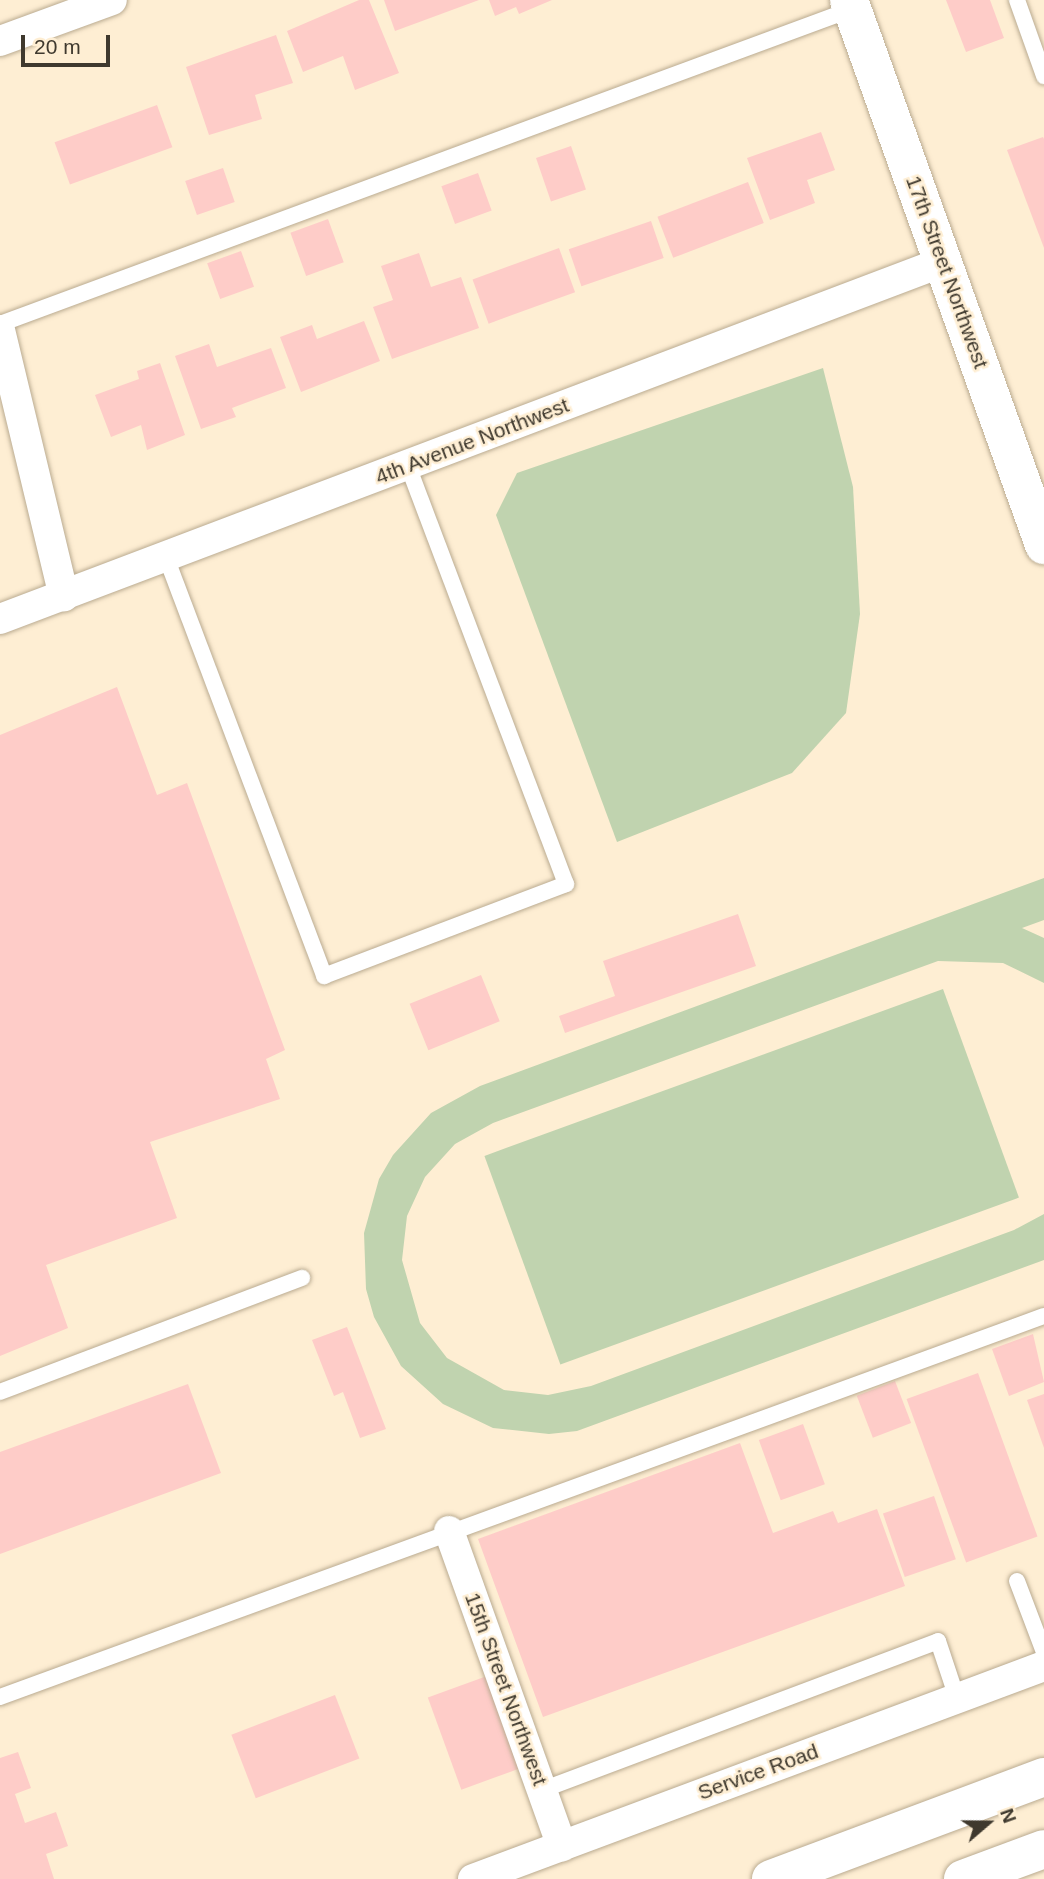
<!DOCTYPE html>
<html>
<head>
<meta charset="utf-8">
<style>
	body { margin:0 }
	#map { position:relative; width:1044px; height:1879px; overflow:hidden; background:#feeed3; font-family:Arial,sans-serif }
	div>[style] { position:absolute }
	[style*='--x'] { left:calc(var(--x)*1px); top:calc(var(--y)*1px); width:calc(var(--w)*1px); rotate:calc(var(--a)*1deg) }
	.green>* { inset:0; background:#c0d3af; transform-origin:0 0 }
	.building>* { inset:0; background:#feccc8; transform-origin:0 0 }
	.roads { filter:drop-shadow(0 0 2px #baab91) drop-shadow(0 0 2px #baab91) }
	.lane>* { height:16px; margin:-8px; padding:0 8px; transform-origin:8px; border-radius:8px; background:#fff }
	.street>* { height:30px; margin:-15px; padding:0 15px; transform-origin:15px; border-radius:15px; background:#fff }
	.secondary>* { height:38px; margin:-19px; padding:0 19px; transform-origin:19px; border-radius:19px; background:#fff }
	span { translate:-50% -50%; white-space:nowrap; text-align:center; line-height:1.15; -webkit-text-stroke:5px #feeed3; paint-order:stroke }
	.street-label { font-size:21px; color:#3f392e }
	.north { position:absolute; left:953px; top:1788px; width:70px; height:70px; -webkit-text-stroke:5px #feeed3; paint-order:stroke; rotate:70deg; font-size:19px; font-weight:700; line-height:28px; text-align:center; color:#3f392e }
	.north::after { content:''; display:block; margin:auto; width:24px; height:32px; background:#3f392e; clip-path:polygon(50% 0,100% 100%,50% 72%,0 100%) }
	.scale { position:absolute; left:21px; top:35px; width:89px; height:32px; box-sizing:border-box; border:4px solid #3f392e; border-top:0; padding-left:9px; font-size:21px; line-height:24px; white-space:nowrap; color:#3f392e; -webkit-text-stroke:5px #feeed3; paint-order:stroke }
</style>
</head>
<body>
<div id="map">
	<div class="green">
		<div style="clip-path:polygon(823px 368px,853px 487px,860px 614px,846px 713px,792px 773px,617px 842px,496px 515px,517px 473px)"></div>
		<div style="clip-path:polygon(1044px 878px,1044px 920px,1022px 928px,1044px 938px,1044px 983px,1003px 963px,938px 961px,493px 1123px,455px 1144px,425px 1177px,407px 1216px,402px 1260px,420px 1323px,447px 1358px,504px 1390px,548px 1395px,591px 1386px,1014px 1230px,1044px 1214px,1044px 1260px,577px 1431px,549px 1434px,493px 1428px,443px 1404px,401px 1366px,374px 1317px,366px 1289px,364px 1233px,379px 1179px,393px 1155px,431px 1113px,480px 1086px)"></div>
		<div style="left:943px;top:989px;width:222px;height:488px;rotate:70deg"></div>
	</div>
	<div class="building">
		<div style="clip-path:polygon(359px 0,369px 0,399px 73px,355px 90px,343px 56px,303px 72px,287px 31px)"></div>
		<div style="clip-path:polygon(384px 0,479px 0,395px 31px)"></div>
		<div style="clip-path:polygon(489px 0,552px 0,519px 14px,516px 7px,495px 16px)"></div>
		<div style="clip-path:polygon(946px 0,990px 0,1004px 38px,966px 52px)"></div>
		<div style="clip-path:polygon(276px 35px,293px 83px,255px 95px,262px 119px,209px 135px,186px 67px)"></div>
		<div style="left:157px;top:105px;width:45px;height:109px;rotate:70deg"></div>
		<div style="clip-path:polygon(821px 132px,835px 170px,807px 180px,815px 203px,770px 220px,747px 158px)"></div>
		<div style="clip-path:polygon(1043px 137px,1044px 139px,1044px 248px,1007px 150px)"></div>
		<div style="left:571px;top:146px;width:46px;height:37px;rotate:71deg"></div>
		<div style="left:223px;top:168px;width:36px;height:40px;rotate:71deg"></div>
		<div style="left:478px;top:173px;width:40px;height:39px;rotate:70deg"></div>
		<div style="left:748px;top:182px;width:44px;height:97px;rotate:69deg"></div>
		<div style="left:328px;top:219px;width:46px;height:40px;rotate:70deg"></div>
		<div style="left:651px;top:221px;width:39px;height:87px;rotate:71deg"></div>
		<div style="left:559px;top:248px;width:47px;height:92px;rotate:70deg"></div>
		<div style="left:241px;top:251px;width:38px;height:36px;rotate:70deg"></div>
		<div style="clip-path:polygon(419px 253px,431px 287px,461px 277px,479px 328px,392px 359px,373px 307px,393px 300px,381px 266px)"></div>
		<div style="clip-path:polygon(364px 321px,380px 361px,301px 392px,280px 337px,312px 325px,317px 339px)"></div>
		<div style="clip-path:polygon(209px 344px,217px 367px,271px 348px,286px 388px,232px 408px,236px 417px,201px 429px,175px 356px)"></div>
		<div style="clip-path:polygon(160px 363px,185px 435px,147px 450px,141px 425px,111px 437px,95px 395px,139px 379px,137px 371px)"></div>
		<div style="clip-path:polygon(117px 687px,157px 795px,187px 783px,285px 1050px,266px 1059px,280px 1099px,150px 1142px,177px 1218px,46px 1265px,68px 1328px,0 1356px,0 735px)"></div>
		<div style="clip-path:polygon(738px 914px,756px 966px,565px 1033px,559px 1016px,615px 996px,603px 961px)"></div>
		<div style="left:481px;top:975px;width:50px;height:77px;rotate:68deg"></div>
		<div style="clip-path:polygon(347px 1327px,386px 1429px,360px 1438px,343px 1392px,334px 1396px,312px 1340px)"></div>
		<div style="clip-path:polygon(1033px 1334px,1044px 1382px,1009px 1396px,992px 1349px)"></div>
		<div style="left:978px;top:1373px;width:174px;height:76px;rotate:70deg"></div>
		<div style="left:895px;top:1381px;width:45px;height:41px;rotate:69deg"></div>
		<div style="clip-path:polygon(188px 1384px,221px 1473px,0 1554px,0 1452px)"></div>
		<div style="clip-path:polygon(1044px 1394px,1044px 1448px,1027px 1400px)"></div>
		<div style="left:803px;top:1424px;width:64px;height:47px;rotate:70deg"></div>
		<div style="clip-path:polygon(740px 1443px,773px 1533px,833px 1511px,838px 1523px,877px 1509px,905px 1586px,543px 1717px,478px 1539px)"></div>
		<div style="left:934px;top:1496px;width:67px;height:54px;rotate:71deg"></div>
		<div style="left:487px;top:1676px;width:98px;height:63px;rotate:70deg"></div>
		<div style="left:335px;top:1695px;width:68px;height:111px;rotate:69deg"></div>
		<div style="clip-path:polygon(18px 1752px,31px 1788px,15px 1794px,25px 1823px,56px 1812px,68px 1846px,46px 1854px,54px 1879px,0 1879px,0 1758px)"></div>
	</div>
	<div class="roads">
		<div class="lane">
			<div style="--x:1017;--y:0;--w:81;--a:70.4"></div>
			<div style="--x:0;--y:324;--w:908;--a:-20.29"></div>
			<div style="--x:166;--y:557;--w:448;--a:69.3"></div>
			<div style="--x:324;--y:976;--w:259;--a:-20.8"></div>
			<div style="--x:566;--y:884;--w:448;--a:-110.7"></div>
			<div style="--x:0;--y:1392;--w:323;--a:-20.7"></div>
			<div style="--x:1017;--y:1581;--w:76;--a:69.2"></div>
			<div style="--x:0;--y:1697;--w:1111;--a:-20.05"></div>
			<div style="--x:542;--y:1790;--w:423;--a:-20.6"></div>
			<div style="--x:938;--y:1641;--w:60;--a:71.6"></div>
		</div>
		<div class="street">
			<div style="--x:0;--y:41;--w:119;--a:-20.1"></div>
			<div style="--x:0;--y:330;--w:274;--a:76.5"></div>
			<div style="--x:0;--y:619;--w:1008;--a:-20.74"></div>
			<div style="--x:449;--y:1531;--w:335;--a:70.3"></div>
			<div style="--x:473;--y:1879;--w:609;--a:-20.46"></div>
		</div>
		<div class="secondary">
			<div style="--x:849;--y:0;--w:579;--a:70.31"></div>
			<div style="--x:771;--y:1879;--w:291;--a:-20.5"></div>
			<div style="--x:963;--y:1879;--w:86;--a:-20.3"></div>
		</div>
	</div>
	<div class="street-label">
		<span style="left:947px;top:272px;rotate:70deg">17th Street Northwest</span>
		<span style="left:472px;top:441px;rotate:-21deg">4th Avenue Northwest</span>
		<span style="left:506px;top:1689px;rotate:70deg">15th Street Northwest</span>
		<span style="left:758px;top:1772px;rotate:-20deg">Service Road</span>
	</div>
	<div class="north">N</div>
	<div class="scale">20 m</div>
</div>
</body>
</html>
